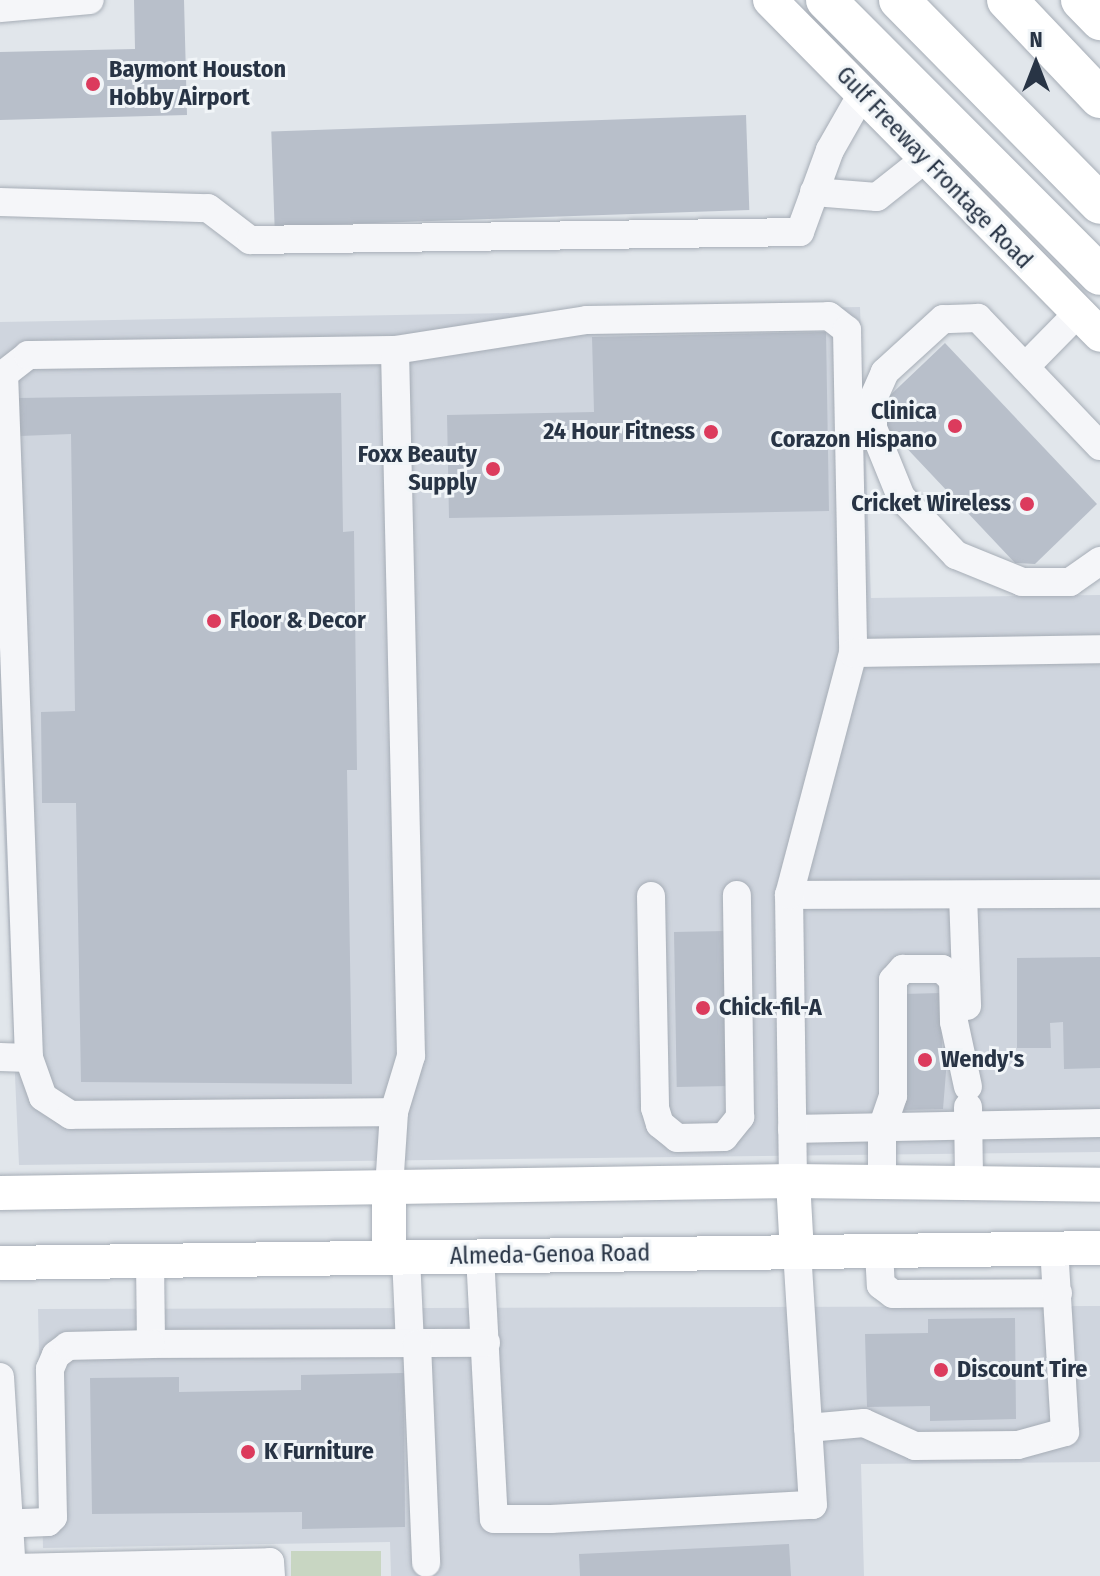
<!DOCTYPE html>
<html>
<head>
<meta charset="utf-8">
<style>
	body { margin:0 }
	#map { position:relative; width:1100px; height:1576px; overflow:hidden; background:#e1e6eb; font-family:"Fira Sans Condensed",sans-serif }
	div>[style] { position:absolute }
	[style*='--x'] { left:calc(var(--x)*1px); top:calc(var(--y)*1px); width:calc(var(--w)*1px); rotate:calc(var(--a)*1deg) }
	.built>* { inset:0; background:#cfd5de }
	.green>* { inset:0; background:#c8d6c2; transform-origin:0 0 }
	.building>* { inset:0; background:#b8bfca; transform-origin:0 0 }
	.roads { filter:drop-shadow(0 0 2px #a6adb6) drop-shadow(0 0 2px #a6adb6) }
	.minor>* { height:28px; margin:-14px; padding:0 14px; transform-origin:14px; border-radius:14px; background:#f5f6f9 }
	.major>* { height:34px; margin:-17px; padding:0 17px; transform-origin:17px; border-radius:17px; background:#fff }
	.highway>* { height:40px; margin:-20px; padding:0 20px; transform-origin:20px; border-radius:20px; background:#fff }
	.dots>* { width:22px; height:22px; translate:-50% -50%; box-sizing:border-box; border:4px solid #f1f5f8; border-radius:50% }
	span { translate:-50% -50%; white-space:nowrap; text-align:center; line-height:1.15; -webkit-text-stroke:6px #f1f5f8; paint-order:stroke }
	.poi-label { font-size:24px; color:#283445; font-weight:700 }
	.left { translate:0 -50%; text-align:left }
	.right { translate:-100% -50%; text-align:right }
	.street-label { font-size:24px; color:#283445 }
	.north { position:absolute; left:996px; top:24px; width:80px; height:80px; -webkit-text-stroke:6px #f1f5f8; paint-order:stroke; rotate:0deg; font-size:22px; font-weight:700; line-height:32px; text-align:center; color:#283445 }
	.north::after { content:''; display:block; margin:auto; width:28px; height:36px; background:#283445; clip-path:polygon(50% 0,100% 100%,50% 72%,0 100%) }
</style>
</head>
<body>
<div id="map">
	<div class="built">
		<div style="clip-path:polygon(860px 307px,871px 598px,1100px 595px,1100px 1152px,19px 1165px,0 741px,0 322px)"></div>
		<div style="clip-path:polygon(1100px 1306px,1100px 1462px,861px 1464px,864px 1576px,391px 1576px,390px 1542px,43px 1548px,38px 1309px)"></div>
	</div>
	<div class="green">
		<div style="left:381px;top:1551px;width:25px;height:90px;rotate:90deg"></div>
	</div>
	<div class="building">
		<div style="clip-path:polygon(134px 0,184px 0,187px 115px,0 120px,0 52px,135px 49px)"></div>
		<div style="left:746px;top:115px;width:95px;height:475px;rotate:88deg"></div>
		<div style="clip-path:polygon(826px 332px,829px 511px,449px 518px,447px 415px,594px 412px,592px 337px)"></div>
		<div style="clip-path:polygon(945px 343px,1097px 504px,1035px 564px,1015px 563px,882px 422px,882px 403px)"></div>
		<div style="clip-path:polygon(341px 393px,343px 532px,354px 531px,357px 770px,347px 770px,352px 1084px,81px 1082px,76px 803px,42px 803px,41px 712px,75px 711px,71px 434px,20px 436px,19px 398px)"></div>
		<div style="left:726px;top:931px;width:155px;height:52px;rotate:89deg"></div>
		<div style="clip-path:polygon(1100px 957px,1100px 1068px,1064px 1069px,1063px 1022px,1050px 1023px,1051px 1048px,1017px 1048px,1017px 958px)"></div>
		<div style="clip-path:polygon(941px 993px,942px 1048px,948px 1047px,943px 1109px,902px 1110px,903px 994px)"></div>
		<div style="clip-path:polygon(1015px 1318px,1016px 1419px,930px 1421px,930px 1406px,867px 1407px,865px 1334px,928px 1333px,928px 1319px)"></div>
		<div style="clip-path:polygon(404px 1373px,405px 1527px,302px 1529px,302px 1512px,92px 1514px,90px 1378px,179px 1377px,179px 1392px,301px 1390px,301px 1375px)"></div>
		<div style="clip-path:polygon(789px 1544px,791px 1576px,580px 1576px,579px 1554px)"></div>
	</div>
	<div class="roads">
		<div class="minor">
			<div style="--x:0;--y:8;--w:90;--a:-5.1"></div>
			<div style="--x:814;--y:192;--w:63;--a:4.5"></div>
			<div style="--x:877;--y:197;--w:61;--a:-38.4"></div>
			<div style="--x:0;--y:202;--w:208;--a:1.7"></div>
			<div style="--x:208;--y:208;--w:53;--a:37.3"></div>
			<div style="--x:250;--y:240;--w:550;--a:-0.83"></div>
			<div style="--x:800;--y:232;--w:87;--a:-69.9"></div>
			<div style="--x:830;--y:150;--w:64;--a:-60.3"></div>
			<div style="--x:1025;--y:367;--w:76;--a:-45.5"></div>
			<div style="--x:1100;--y:446;--w:177;--a:-133.6"></div>
			<div style="--x:978;--y:318;--w:35;--a:178"></div>
			<div style="--x:943;--y:319;--w:79;--a:137.6"></div>
			<div style="--x:885;--y:372;--w:30;--a:114"></div>
			<div style="--x:873;--y:399;--w:29;--a:90"></div>
			<div style="--x:873;--y:428;--w:74;--a:67.9"></div>
			<div style="--x:901;--y:497;--w:80;--a:46.5"></div>
			<div style="--x:956;--y:555;--w:71;--a:22.2"></div>
			<div style="--x:1022;--y:582;--w:48;--a:0"></div>
			<div style="--x:1070;--y:582;--w:37;--a:-35"></div>
			<div style="--x:789;--y:895;--w:311;--a:-0.2"></div>
			<div style="--x:963;--y:895;--w:111;--a:87.9"></div>
			<div style="--x:651;--y:896;--w:212;--a:88.9"></div>
			<div style="--x:655;--y:1108;--w:17;--a:73"></div>
			<div style="--x:660;--y:1124;--w:22;--a:39"></div>
			<div style="--x:677;--y:1138;--w:47;--a:-1.2"></div>
			<div style="--x:724;--y:1137;--w:26;--a:-51"></div>
			<div style="--x:740;--y:1117;--w:222;--a:-90.8"></div>
			<div style="--x:0;--y:1057;--w:29;--a:2"></div>
			<div style="--x:29;--y:1058;--w:41;--a:70.3"></div>
			<div style="--x:43;--y:1097;--w:33;--a:33"></div>
			<div style="--x:71;--y:1115;--w:323;--a:-0.5"></div>
			<div style="--x:29;--y:1058;--w:684;--a:-92.09"></div>
			<div style="--x:4;--y:374;--w:31;--a:-38"></div>
			<div style="--x:28;--y:355;--w:367;--a:-0.8"></div>
			<div style="--x:395;--y:350;--w:194;--a:-8.9"></div>
			<div style="--x:587;--y:320;--w:242;--a:-0.9"></div>
			<div style="--x:829;--y:316;--w:23;--a:38"></div>
			<div style="--x:847;--y:330;--w:323;--a:88.9"></div>
			<div style="--x:968;--y:1107;--w:75;--a:89.2"></div>
			<div style="--x:792;--y:1129;--w:308;--a:-1.1"></div>
			<div style="--x:793;--y:1181;--w:286;--a:-90.8"></div>
			<div style="--x:789;--y:895;--w:250;--a:-75.2"></div>
			<div style="--x:853;--y:653;--w:247;--a:-0.9"></div>
			<div style="--x:882;--y:1181;--w:53;--a:-90"></div>
			<div style="--x:882;--y:1128;--w:34;--a:-71"></div>
			<div style="--x:893;--y:1096;--w:116;--a:-90"></div>
			<div style="--x:893;--y:980;--w:15;--a:-48"></div>
			<div style="--x:903;--y:969;--w:39;--a:0"></div>
			<div style="--x:942;--y:969;--w:16;--a:45"></div>
			<div style="--x:953;--y:980;--w:42;--a:88.6"></div>
			<div style="--x:954;--y:1022;--w:66;--a:77.8"></div>
			<div style="--x:389;--y:1188;--w:76;--a:-86.2"></div>
			<div style="--x:394;--y:1112;--w:59;--a:-73.1"></div>
			<div style="--x:411;--y:1056;--w:706;--a:-91.3"></div>
			<div style="--x:879;--y:1251;--w:34;--a:87"></div>
			<div style="--x:881;--y:1285;--w:15;--a:37"></div>
			<div style="--x:893;--y:1294;--w:165;--a:-0.3"></div>
			<div style="--x:480;--y:1255;--w:264;--a:87"></div>
			<div style="--x:494;--y:1519;--w:57;--a:0"></div>
			<div style="--x:551;--y:1519;--w:262;--a:-3.1"></div>
			<div style="--x:813;--y:1505;--w:254;--a:-93.6"></div>
			<div style="--x:406;--y:1257;--w:87;--a:87.4"></div>
			<div style="--x:150;--y:1261;--w:83;--a:89.3"></div>
			<div style="--x:151;--y:1344;--w:335;--a:-0.2"></div>
			<div style="--x:417;--y:1344;--w:219;--a:87.6"></div>
			<div style="--x:0;--y:1377;--w:199;--a:86.5"></div>
			<div style="--x:808;--y:1428;--w:56;--a:-5.1"></div>
			<div style="--x:864;--y:1423;--w:56;--a:24.3"></div>
			<div style="--x:915;--y:1446;--w:103;--a:-0.6"></div>
			<div style="--x:1018;--y:1445;--w:49;--a:-15.5"></div>
			<div style="--x:1065;--y:1432;--w:185;--a:-93.4"></div>
			<div style="--x:0;--y:1524;--w:48;--a:-2.4"></div>
			<div style="--x:48;--y:1522;--w:7;--a:-45"></div>
			<div style="--x:53;--y:1517;--w:148;--a:-91.2"></div>
			<div style="--x:50;--y:1369;--w:15;--a:-67"></div>
			<div style="--x:56;--y:1355;--w:15;--a:-37"></div>
			<div style="--x:68;--y:1346;--w:83;--a:-1.4"></div>
			<div style="--x:12;--y:1568;--w:258;--a:-1.3"></div>
			<div style="--x:270;--y:1562;--w:14;--a:86"></div>
		</div>
		<div class="major">
			<div style="--x:770;--y:0;--w:470;--a:45.4"></div>
			<div style="--x:793;--y:1181;--w:71;--a:86.8"></div>
			<div style="--x:0;--y:1193;--w:793;--a:-0.87"></div>
			<div style="--x:793;--y:1181;--w:307;--a:0.7"></div>
			<div style="--x:389;--y:1257;--w:69;--a:-90"></div>
			<div style="--x:0;--y:1263;--w:1100;--a:-0.78"></div>
		</div>
		<div class="highway">
			<div style="--x:826;--y:0;--w:388;--a:45.1"></div>
			<div style="--x:899;--y:0;--w:286;--a:45.4"></div>
			<div style="--x:1007;--y:0;--w:135;--a:46.5"></div>
			<div style="--x:1081;--y:0;--w:28;--a:46"></div>
		</div>
	</div>
	<div class="dots">
		<div style="left:93px;top:84px;background:#dc3b5d"></div>
		<div style="left:955px;top:426px;background:#dc3b5d"></div>
		<div style="left:711px;top:432px;background:#dc3b5d"></div>
		<div style="left:493px;top:469px;background:#dc3b5d"></div>
		<div style="left:1027px;top:504px;background:#dc3b5d"></div>
		<div style="left:214px;top:621px;background:#dc3b5d"></div>
		<div style="left:703px;top:1008px;background:#dc3b5d"></div>
		<div style="left:925px;top:1060px;background:#dc3b5d"></div>
		<div style="left:941px;top:1370px;background:#dc3b5d"></div>
		<div style="left:248px;top:1452px;background:#dc3b5d"></div>
	</div>
	<div class="poi-label">
		<span class="left" style="left:109px;top:84px">Baymont Houston<br>Hobby Airport</span>
		<span class="right" style="left:937px;top:426px">Clinica<br>Corazon Hispano</span>
		<span class="right" style="left:695px;top:432px">24 Hour Fitness</span>
		<span class="right" style="left:477px;top:469px">Foxx Beauty<br>Supply</span>
		<span class="right" style="left:1011px;top:504px">Cricket Wireless</span>
		<span class="left" style="left:230px;top:621px">Floor &amp; Decor</span>
		<span class="left" style="left:719px;top:1008px">Chick-fil-A</span>
		<span class="left" style="left:941px;top:1060px">Wendy's</span>
		<span class="left" style="left:957px;top:1370px">Discount Tire</span>
		<span class="left" style="left:264px;top:1452px">K Furniture</span>
	</div>
	<div class="street-label">
		<span style="left:934px;top:168px;rotate:46deg">Gulf Freeway Frontage Road</span>
		<span style="left:550px;top:1255px;rotate:-1deg">Almeda-Genoa Road</span>
	</div>
	<div class="north">N</div>
</div>
</body>
</html>
